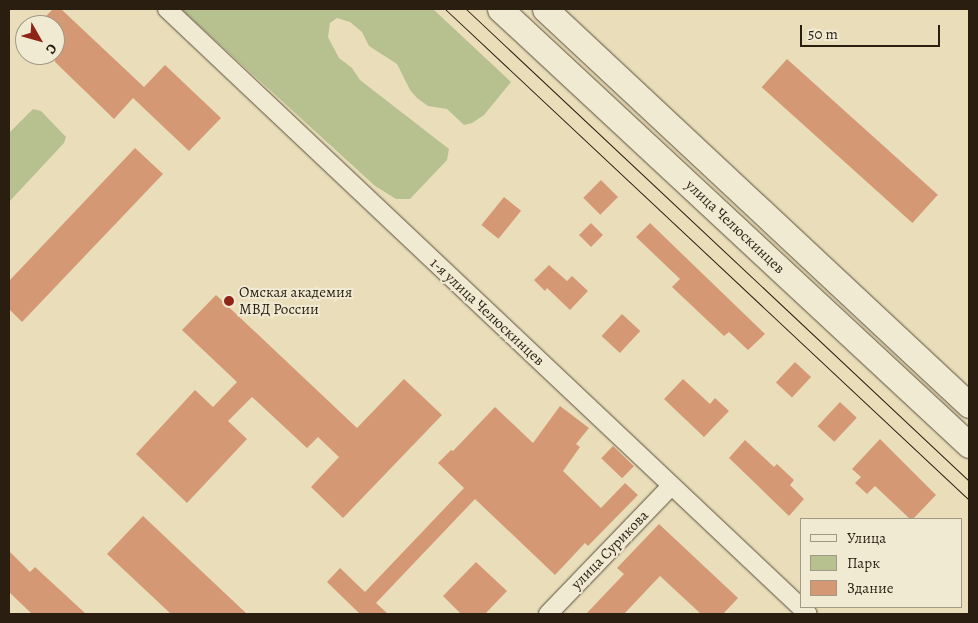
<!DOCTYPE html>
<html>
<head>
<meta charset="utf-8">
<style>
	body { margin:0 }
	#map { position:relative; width:978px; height:623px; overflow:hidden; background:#eadeba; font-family:Alegreya,serif }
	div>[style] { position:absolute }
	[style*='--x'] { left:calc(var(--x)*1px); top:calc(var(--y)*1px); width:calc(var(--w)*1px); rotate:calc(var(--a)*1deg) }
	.green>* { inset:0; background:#b7c190 }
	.building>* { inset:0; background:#d49974; transform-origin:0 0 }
	.roads { filter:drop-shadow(0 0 1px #5a4e3b) drop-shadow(0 0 1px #5a4e3b) }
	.minor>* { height:18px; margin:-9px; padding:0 9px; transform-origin:9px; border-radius:9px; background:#f1ead2 }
	.secondary>* { height:25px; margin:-12.5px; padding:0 12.5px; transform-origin:12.5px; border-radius:12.5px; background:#f1ead2 }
	.tram>* { height:1px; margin:-0.5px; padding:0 0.5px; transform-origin:0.5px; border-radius:0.5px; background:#2a1e11 }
	.dots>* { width:14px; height:14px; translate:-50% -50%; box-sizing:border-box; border:2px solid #f1ead2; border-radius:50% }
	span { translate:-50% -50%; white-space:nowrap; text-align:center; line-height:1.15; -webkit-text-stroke:4px #f1ead2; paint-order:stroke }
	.street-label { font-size:15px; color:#2a1e11 }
	.poi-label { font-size:15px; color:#2a1e11 }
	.left { translate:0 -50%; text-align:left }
	.frame { position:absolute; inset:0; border:10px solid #2a1e11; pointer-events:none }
	.legend { position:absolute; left:800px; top:518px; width:162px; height:90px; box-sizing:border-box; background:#f1ead2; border:1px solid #a19885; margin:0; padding:6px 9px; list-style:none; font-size:15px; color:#2a1e11 }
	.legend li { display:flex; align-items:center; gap:10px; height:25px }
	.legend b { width:25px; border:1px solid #a19885 }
	.north { position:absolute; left:15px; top:15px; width:50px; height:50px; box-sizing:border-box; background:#f1ead2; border:1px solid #a19885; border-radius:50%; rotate:128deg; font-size:14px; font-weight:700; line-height:20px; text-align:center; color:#2a1e11 }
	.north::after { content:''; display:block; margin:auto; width:18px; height:22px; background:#8f2418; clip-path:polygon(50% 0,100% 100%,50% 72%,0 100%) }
	.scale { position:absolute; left:800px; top:25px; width:140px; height:22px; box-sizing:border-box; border:2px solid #2a1e11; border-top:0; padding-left:6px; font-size:15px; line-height:18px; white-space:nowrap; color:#2a1e11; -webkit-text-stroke:4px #f1ead2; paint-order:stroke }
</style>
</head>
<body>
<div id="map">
	<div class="green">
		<div style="clip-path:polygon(181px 9px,433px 9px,511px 82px,484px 115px,472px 123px,464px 125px,447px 109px,428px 106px,417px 98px,410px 90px,397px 64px,369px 46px,362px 32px,350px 22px,337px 18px,330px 23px,328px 37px,339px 58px,352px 68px,360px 80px,449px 149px,447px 160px,410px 199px,396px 199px,375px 186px)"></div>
		<div style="clip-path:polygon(33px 109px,41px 111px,66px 137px,64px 143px,9px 202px,9px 133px)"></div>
	</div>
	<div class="building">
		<div style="clip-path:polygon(53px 9px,61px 9px,144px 87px,165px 65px,221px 118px,189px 151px,133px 98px,114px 119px,55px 62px,55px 25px,37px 25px)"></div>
		<div style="left:787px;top:59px;width:203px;height:38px;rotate:42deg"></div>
		<div style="clip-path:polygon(135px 148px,163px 174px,22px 322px,9px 309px,9px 281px)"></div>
		<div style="left:601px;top:180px;width:24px;height:25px;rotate:45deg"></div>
		<div style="left:504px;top:197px;width:22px;height:36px;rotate:39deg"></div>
		<div style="left:591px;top:223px;width:17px;height:17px;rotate:45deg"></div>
		<div style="clip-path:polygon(650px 223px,765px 334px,748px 350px,729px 332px,724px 336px,672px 287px,680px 279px,636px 237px)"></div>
		<div style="clip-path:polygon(549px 265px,567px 281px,572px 276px,588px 291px,570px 310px,547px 288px,545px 291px,534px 280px)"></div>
		<div style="clip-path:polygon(216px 295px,357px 428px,404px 379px,442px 415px,343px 518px,311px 487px,339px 457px,318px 437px,307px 448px,252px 397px,228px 421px,247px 439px,187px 503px,136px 454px,195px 390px,213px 407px,237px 382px,182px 330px)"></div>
		<div style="left:622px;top:314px;width:25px;height:30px;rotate:43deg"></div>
		<div style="left:795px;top:362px;width:22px;height:28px;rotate:43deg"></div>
		<div style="clip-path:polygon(683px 379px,710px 404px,715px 398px,729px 411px,704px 437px,664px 399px)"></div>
		<div style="left:840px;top:402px;width:23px;height:33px;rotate:43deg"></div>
		<div style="clip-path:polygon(560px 406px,589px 428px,576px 444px,580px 447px,563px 471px,601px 508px,625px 483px,638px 495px,588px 546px,585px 543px,555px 575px,475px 499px,376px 603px,388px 614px,360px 614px,327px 582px,340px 568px,365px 592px,464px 488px,438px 463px,451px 450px,453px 451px,495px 407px,533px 443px)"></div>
		<div style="clip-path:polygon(880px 439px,936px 495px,913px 519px,910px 519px,875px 486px,867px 494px,855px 483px,861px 477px,852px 469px)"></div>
		<div style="clip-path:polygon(745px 440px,774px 467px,777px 464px,794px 480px,790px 485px,804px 499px,789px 516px,729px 458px)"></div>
		<div style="left:613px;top:446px;width:29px;height:17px;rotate:44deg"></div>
		<div style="clip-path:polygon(143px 516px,247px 614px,171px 614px,107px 554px)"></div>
		<div style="clip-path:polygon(659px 524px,738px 598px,723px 614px,701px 614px,660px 576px,624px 614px,586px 614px,624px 574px,617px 568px)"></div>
		<div style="clip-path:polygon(9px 551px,30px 572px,35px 567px,86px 614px,32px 614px,9px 592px)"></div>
		<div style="clip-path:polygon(476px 562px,507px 591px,485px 614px,461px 614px,443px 596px)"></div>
	</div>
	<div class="roads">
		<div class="minor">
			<div style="--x:167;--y:9;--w:881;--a:43.35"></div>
			<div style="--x:548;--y:614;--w:178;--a:-46.1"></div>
		</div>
		<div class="secondary">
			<div style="--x:500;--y:9;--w:640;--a:42.91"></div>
			<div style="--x:545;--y:9;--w:580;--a:43.04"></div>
		</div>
	</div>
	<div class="tram">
		<div style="--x:445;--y:9;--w:718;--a:43.14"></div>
		<div style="--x:466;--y:9;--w:690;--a:43.18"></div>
	</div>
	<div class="dots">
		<div style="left:229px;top:301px;background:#8f2418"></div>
	</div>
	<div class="street-label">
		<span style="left:735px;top:227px;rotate:43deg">улица Челюскинцев</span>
		<span style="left:487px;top:312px;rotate:43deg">1-я улица Челюскинцев</span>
		<span style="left:610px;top:550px;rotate:-46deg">улица Сурикова</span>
	</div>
	<div class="poi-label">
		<span class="left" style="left:239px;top:301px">Омская академия<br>МВД России</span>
	</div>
	<div class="frame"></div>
	<ul class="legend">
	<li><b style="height:6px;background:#f1ead2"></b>Улица</li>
	<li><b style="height:14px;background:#b7c190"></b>Парк</li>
	<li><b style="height:14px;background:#d49974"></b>Здание</li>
	</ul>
	<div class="north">С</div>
	<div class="scale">50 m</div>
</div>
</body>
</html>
